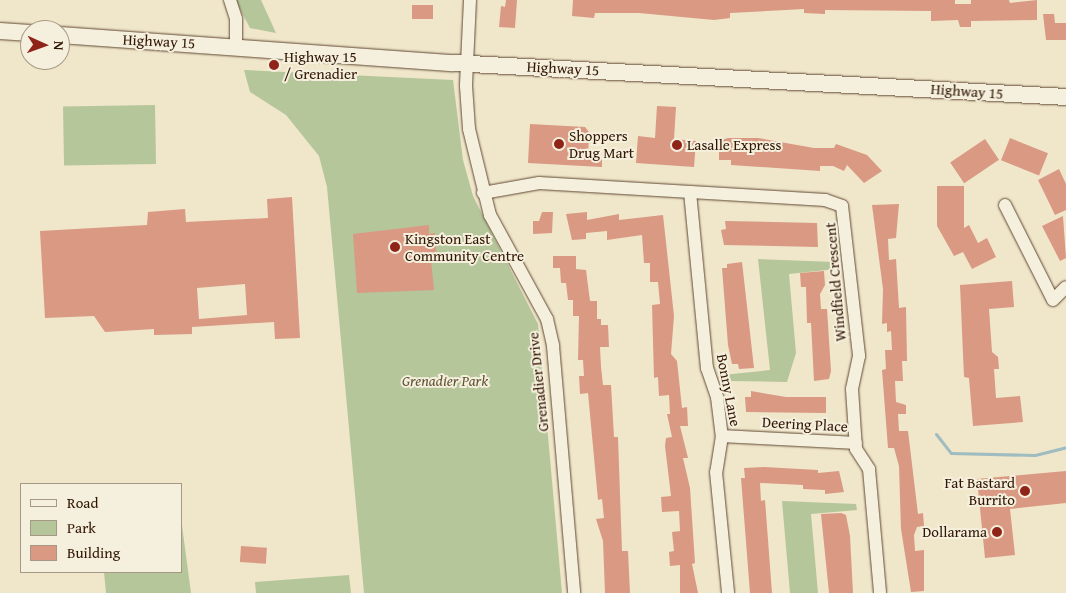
<!DOCTYPE html>
<html>
<head>
<meta charset="utf-8">
<style>
	body { margin:0 }
	#map { position:relative; width:1066px; height:593px; overflow:hidden; background:#f0e6ca; font-family:"Gentium Book Plus",serif }
	div>[style] { position:absolute }
	[style*='--x'] { left:calc(var(--x)*1px); top:calc(var(--y)*1px); width:calc(var(--w)*1px); rotate:calc(var(--a)*1deg) }
	.green>* { inset:0; background:#b5c69b; transform-origin:0 0 }
	.stream>* { height:3px; margin:-1.5px; padding:0 1.5px; transform-origin:1.5px; border-radius:1.5px; background:#9fbdc1 }
	.building>* { inset:0; background:#d99983; transform-origin:0 0 }
	.roads { filter:drop-shadow(0 0 1px #604932) drop-shadow(0 0 1px #604932) }
	.minor>* { height:12px; margin:-6px; padding:0 6px; transform-origin:6px; border-radius:6px; background:#f5efdd }
	.secondary>* { height:16px; margin:-8px; padding:0 8px; transform-origin:8px; border-radius:8px; background:#f5efdd }
	.dots>* { width:14px; height:14px; translate:-50% -50%; box-sizing:border-box; border:2px solid #f5efdd; border-radius:50% }
	span { translate:-50% -50%; white-space:nowrap; text-align:center; line-height:1.15; -webkit-text-stroke:4px #f5efdd; paint-order:stroke }
	.street-label { font-size:15px; color:#301500 }
	.poi-label { font-size:15px; color:#301500 }
	.left { translate:0 -50%; text-align:left }
	.right { translate:-100% -50%; text-align:right }
	.park-label { font-size:15px; color:#5f5336; font-style:italic }
	.legend { position:absolute; left:20px; top:483px; width:162px; height:90px; box-sizing:border-box; background:#f5efdd; border:1px solid #a69885; margin:0; padding:6px 9px; list-style:none; font-size:15px; color:#301500 }
	.legend li { display:flex; align-items:center; gap:10px; height:25px }
	.legend b { width:25px; border:1px solid #a69885 }
	.north { position:absolute; left:20px; top:20px; width:50px; height:50px; box-sizing:border-box; background:#f5efdd; border:1px solid #a69885; border-radius:50%; rotate:92deg; font-size:14px; font-weight:700; line-height:20px; text-align:center; color:#301500 }
	.north::after { content:''; display:block; margin:auto; width:18px; height:22px; background:#8f2418; clip-path:polygon(50% 0,100% 100%,50% 72%,0 100%) }
</style>
</head>
<body>
<div id="map">
	<div class="green">
		<div style="clip-path:polygon(235px 0,261px 0,276px 33px,250px 28px)"></div>
		<div style="clip-path:polygon(244px 70px,453px 80px,463px 160px,473px 196px,538px 324px,562px 593px,364px 593px,327px 187px,319px 156px,286px 115px,250px 92px)"></div>
		<div style="left:155px;top:105px;width:59px;height:92px;rotate:89deg"></div>
		<div style="clip-path:polygon(758px 259px,835px 262px,836px 269px,789px 274px,796px 353px,787px 382px,731px 381px,732px 392px,723px 375px,770px 370px)"></div>
		<div style="clip-path:polygon(782px 501px,856px 504px,857px 510px,811px 514px,818px 593px,790px 593px)"></div>
		<div style="clip-path:polygon(181px 518px,191px 593px,106px 593px,104px 572px,181px 572px)"></div>
		<div style="clip-path:polygon(349px 575px,351px 593px,256px 593px,255px 582px)"></div>
	</div>
	<div class="stream">
		<div style="--x:936;--y:434;--w:24;--a:52"></div>
		<div style="--x:951;--y:453;--w:84;--a:1.4"></div>
		<div style="--x:1035;--y:455;--w:32;--a:-14"></div>
	</div>
	<div class="building">
		<div style="clip-path:polygon(506px 0,517px 0,515px 28px,499px 27px,501px 6px,505px 7px)"></div>
		<div style="clip-path:polygon(573px 0,955px 0,955px 4px,971px 4px,971px 0,1009px 0,1010px 3px,1037px 0,1037px 20px,971px 21px,971px 27px,960px 27px,958px 20px,931px 21px,931px 11px,825px 10px,825px 14px,804px 13px,804px 9px,730px 13px,730px 18px,714px 20px,639px 13px,595px 13px,594px 18px,572px 16px)"></div>
		<div style="left:412px;top:5px;width:21px;height:14px"></div>
		<div style="clip-path:polygon(1043px 14px,1054px 14px,1055px 23px,1066px 23px,1066px 40px,1046px 40px)"></div>
		<div style="clip-path:polygon(657px 106px,676px 107px,674px 139px,696px 141px,694px 167px,636px 163px,638px 136px,655px 138px)"></div>
		<div style="clip-path:polygon(530px 124px,585px 127px,589px 132px,588px 157px,602px 158px,602px 167px,528px 163px)"></div>
		<div style="clip-path:polygon(728px 138px,758px 138px,814px 148px,834px 148px,836px 144px,867px 155px,882px 171px,864px 183px,847px 165px,844px 171px,833px 166px,820px 166px,820px 171px,731px 165px,731px 160px,719px 160px,719px 141px)"></div>
		<div style="left:1010px;top:138px;width:41px;height:24px;rotate:22deg"></div>
		<div style="left:985px;top:139px;width:25px;height:42px;rotate:56deg"></div>
		<div style="clip-path:polygon(1059px 169px,1066px 184px,1066px 210px,1055px 215px,1038px 180px)"></div>
		<div style="clip-path:polygon(937px 186px,964px 186px,964px 228px,969px 225px,978px 243px,987px 238px,996px 257px,972px 269px,963px 252px,954px 256px,937px 226px)"></div>
		<div style="clip-path:polygon(evenodd,292px 197px,300px 338px,275px 339px,274px 322px,192px 327px,192px 334px,154px 335px,154px 329px,105px 332px,94px 316px,45px 318px,40px 231px,147px 225px,148px 212px,185px 209px,186px 222px,268px 218px,267px 199px,292px 197px,245px 284px,247px 315px,199px 319px,197px 288px,245px 284px)"></div>
		<div style="clip-path:polygon(899px 204px,896px 238px,888px 239px,889px 260px,896px 259px,899px 308px,906px 307px,907px 361px,902px 361px,903px 381px,895px 381px,896px 402px,906px 405px,906px 414px,898px 414px,899px 431px,908px 431px,918px 514px,923px 513px,924px 526px,917px 527px,914px 535px,915px 551px,924px 550px,924px 591px,911px 592px,901px 529px,899px 466px,894px 448px,888px 448px,882px 370px,886px 369px,885px 350px,892px 350px,891px 331px,887px 332px,887px 323px,882px 324px,883px 289px,872px 205px)"></div>
		<div style="clip-path:polygon(542px 212px,553px 212px,552px 233px,533px 234px,533px 221px,539px 221px)"></div>
		<div style="clip-path:polygon(587px 212px,587px 220px,619px 214px,619px 220px,663px 215px,674px 316px,671px 354px,677px 361px,682px 408px,687px 407px,688px 426px,680px 426px,688px 458px,683px 458px,690px 488px,695px 563px,692px 564px,698px 593px,680px 593px,680px 565px,670px 566px,669px 552px,674px 551px,672px 532px,680px 531px,679px 511px,662px 512px,661px 497px,671px 496px,665px 446px,666px 438px,672px 437px,667px 414px,670px 414px,669px 395px,659px 396px,658px 377px,654px 378px,652px 305px,660px 304px,658px 282px,650px 282px,650px 263px,644px 263px,642px 235px,607px 240px,607px 231px,586px 233px,586px 239px,572px 240px,566px 214px)"></div>
		<div style="clip-path:polygon(1063px 216px,1066px 258px,1060px 261px,1042px 226px)"></div>
		<div style="clip-path:polygon(725px 221px,817px 223px,818px 247px,724px 245px,721px 230px,726px 229px)"></div>
		<div style="clip-path:polygon(429px 225px,429px 234px,435px 233px,437px 260px,431px 260px,434px 290px,357px 293px,353px 234px)"></div>
		<div style="clip-path:polygon(553px 256px,576px 256px,576px 269px,586px 270px,590px 301px,597px 301px,597px 319px,601px 319px,601px 325px,608px 325px,609px 347px,600px 347px,601px 367px,603px 385px,611px 385px,614px 437px,618px 437px,622px 551px,628px 551px,630px 593px,605px 593px,603px 541px,596px 519px,604px 518px,602px 499px,598px 500px,588px 393px,580px 394px,579px 376px,584px 376px,583px 360px,578px 360px,579px 316px,573px 316px,573px 300px,568px 300px,566px 283px,561px 283px,560px 268px,553px 268px)"></div>
		<div style="clip-path:polygon(742px 262px,754px 368px,739px 369px,738px 364px,732px 364px,728px 345px,722px 268px,727px 268px,727px 264px)"></div>
		<div style="clip-path:polygon(824px 271px,825px 285px,820px 294px,821px 309px,827px 309px,831px 371px,829px 379px,814px 381px,811px 323px,807px 323px,806px 287px,801px 287px,800px 273px)"></div>
		<div style="clip-path:polygon(1012px 281px,1014px 307px,989px 309px,992px 352px,998px 357px,999px 369px,994px 369px,996px 398px,1020px 396px,1023px 422px,973px 426px,969px 378px,964px 377px,960px 285px)"></div>
		<div style="clip-path:polygon(751px 391px,786px 397px,826px 397px,826px 413px,746px 412px,745px 397px,751px 397px)"></div>
		<div style="clip-path:polygon(764px 467px,818px 470px,818px 473px,839px 471px,844px 492px,825px 494px,825px 490px,803px 489px,803px 485px,760px 483px,761px 501px,765px 500px,772px 593px,750px 593px,741px 478px,745px 478px,744px 468px)"></div>
		<div style="clip-path:polygon(1066px 471px,1066px 503px,1010px 509px,1015px 555px,985px 558px,977px 479px)"></div>
		<div style="clip-path:polygon(841px 513px,846px 515px,850px 536px,853px 593px,829px 593px,821px 514px)"></div>
		<div style="left:241px;top:546px;width:26px;height:16px;rotate:4deg"></div>
	</div>
	<div class="roads">
		<div class="minor">
			<div style="--x:230;--y:0;--w:20;--a:72"></div>
			<div style="--x:236;--y:19;--w:27;--a:90"></div>
			<div style="--x:470;--y:0;--w:86;--a:92.7"></div>
			<div style="--x:466;--y:86;--w:43;--a:86"></div>
			<div style="--x:469;--y:129;--w:89;--a:76.3"></div>
			<div style="--x:490;--y:215;--w:119;--a:61.3"></div>
			<div style="--x:547;--y:319;--w:28;--a:77"></div>
			<div style="--x:553;--y:346;--w:248;--a:85.1"></div>
			<div style="--x:690;--y:192;--w:177;--a:84.5"></div>
			<div style="--x:707;--y:368;--w:31;--a:71"></div>
			<div style="--x:717;--y:397;--w:39;--a:83"></div>
			<div style="--x:722;--y:436;--w:36;--a:99"></div>
			<div style="--x:716;--y:472;--w:122;--a:84.3"></div>
			<div style="--x:483;--y:193;--w:57;--a:-10.1"></div>
			<div style="--x:539;--y:183;--w:287;--a:3.4"></div>
			<div style="--x:825;--y:200;--w:18;--a:19"></div>
			<div style="--x:842;--y:206;--w:151;--a:83.5"></div>
			<div style="--x:859;--y:356;--w:34;--a:102"></div>
			<div style="--x:852;--y:389;--w:60;--a:86.2"></div>
			<div style="--x:856;--y:449;--w:24;--a:57"></div>
			<div style="--x:869;--y:469;--w:124;--a:84.9"></div>
			<div style="--x:1005;--y:205;--w:106;--a:63.2"></div>
			<div style="--x:1053;--y:300;--w:18;--a:-45"></div>
			<div style="--x:722;--y:436;--w:134;--a:3"></div>
		</div>
		<div class="secondary">
			<div style="--x:0;--y:31;--w:30;--a:4"></div>
			<div style="--x:60;--y:35;--w:394;--a:4.1"></div>
			<div style="--x:453;--y:63;--w:614;--a:3.17"></div>
		</div>
	</div>
	<div class="dots">
		<div style="left:274px;top:65px;background:#8f2418"></div>
		<div style="left:559px;top:144px;background:#8f2418"></div>
		<div style="left:677px;top:145px;background:#8f2418"></div>
		<div style="left:395px;top:247px;background:#8f2418"></div>
		<div style="left:1025px;top:491px;background:#8f2418"></div>
		<div style="left:997px;top:532px;background:#8f2418"></div>
	</div>
	<div class="street-label">
		<span style="left:159px;top:41px;rotate:3deg">Highway 15</span>
		<span style="left:563px;top:68px;rotate:3deg">Highway 15</span>
		<span style="left:967px;top:91px;rotate:4deg">Highway 15</span>
		<span style="left:835px;top:282px;rotate:-95deg">Windfield Crescent</span>
		<span style="left:538px;top:382px;rotate:-96deg">Grenadier Drive</span>
		<span style="left:729px;top:390px;rotate:79deg">Bonny Lane</span>
		<span style="left:805px;top:424px;rotate:3deg">Deering Place</span>
	</div>
	<div class="poi-label">
		<span class="left" style="left:284px;top:65px">Highway 15<br>/ Grenadier</span>
		<span class="left" style="left:569px;top:144px">Shoppers<br>Drug Mart</span>
		<span class="left" style="left:687px;top:145px">Lasalle Express</span>
		<span class="left" style="left:405px;top:247px">Kingston East<br>Community Centre</span>
		<span class="right" style="left:1015px;top:491px">Fat Bastard<br>Burrito</span>
		<span class="right" style="left:987px;top:532px">Dollarama</span>
	</div>
	<div class="park-label">
		<span style="left:445px;top:381px">Grenadier Park</span>
	</div>
	<ul class="legend">
	<li><b style="height:6px;background:#f5efdd"></b>Road</li>
	<li><b style="height:14px;background:#b5c69b"></b>Park</li>
	<li><b style="height:14px;background:#d99983"></b>Building</li>
	</ul>
	<div class="north">N</div>
</div>
</body>
</html>
